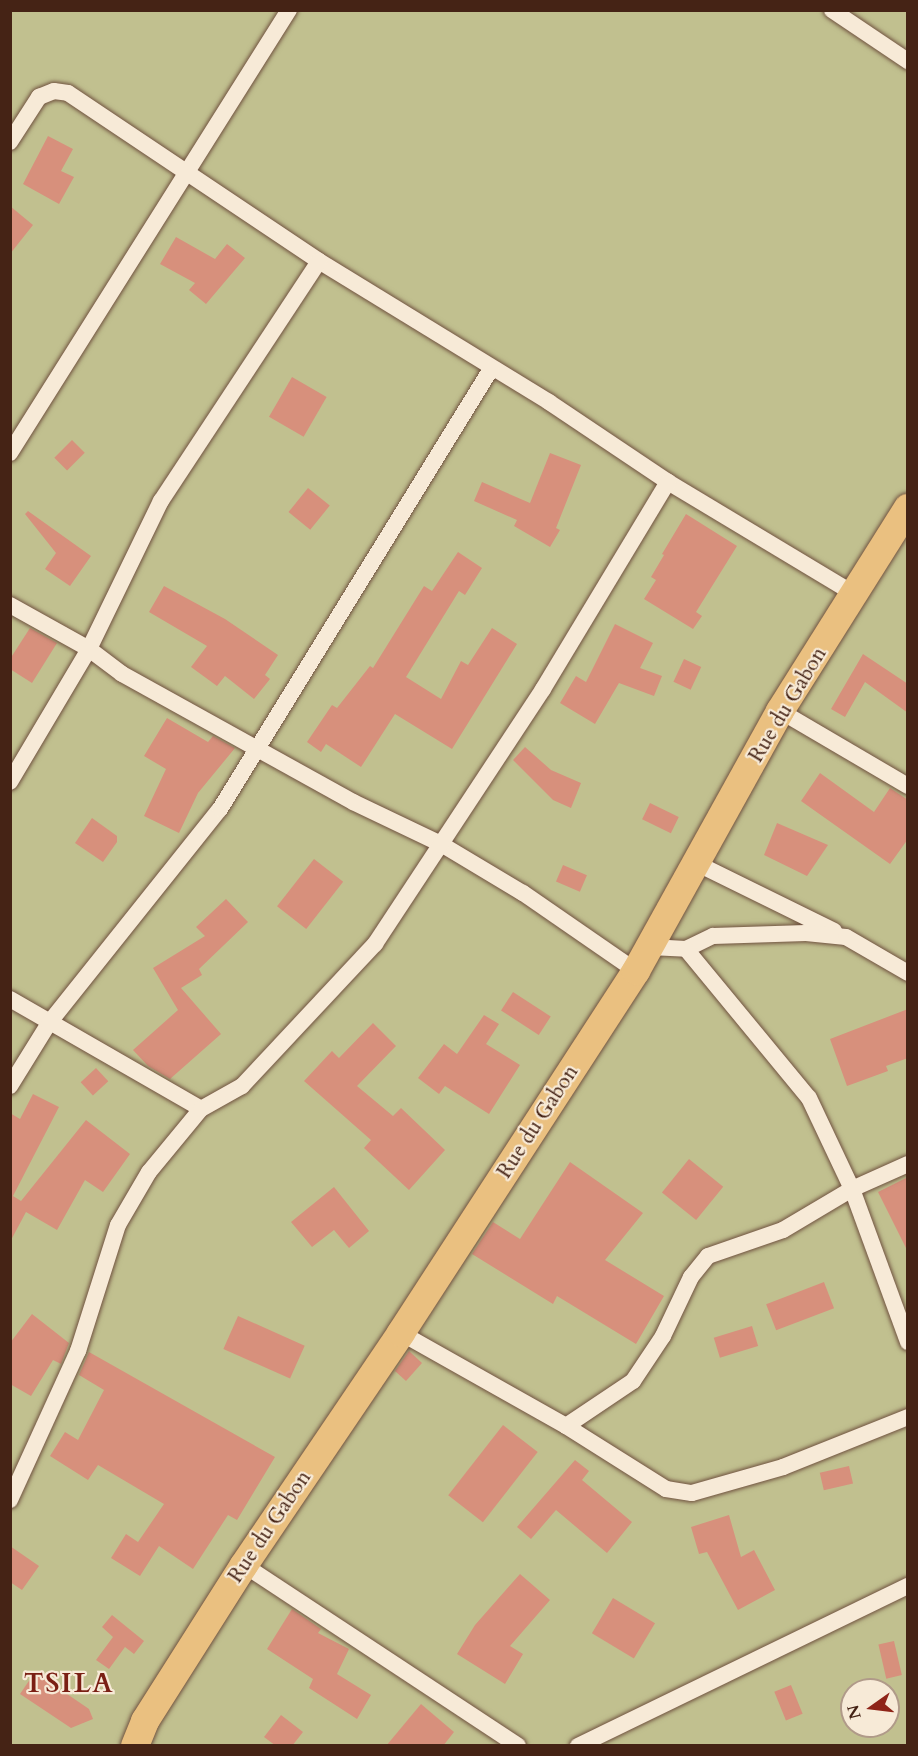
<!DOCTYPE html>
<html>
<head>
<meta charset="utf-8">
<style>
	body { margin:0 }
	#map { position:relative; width:918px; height:1756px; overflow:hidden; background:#f3dfc1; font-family:Cardo,serif }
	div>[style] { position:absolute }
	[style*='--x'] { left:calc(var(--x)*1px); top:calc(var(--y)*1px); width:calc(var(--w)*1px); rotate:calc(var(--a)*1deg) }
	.green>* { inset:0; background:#c1c08f }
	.building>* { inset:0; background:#d7907c; transform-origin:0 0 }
	.roads { filter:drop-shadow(0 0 2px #705240) drop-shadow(0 0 2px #705240) }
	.minor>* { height:16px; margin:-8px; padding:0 8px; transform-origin:8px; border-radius:8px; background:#f7ead7 }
	.trunk>* { height:28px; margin:-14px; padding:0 14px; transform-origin:14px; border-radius:14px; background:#eac080 }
	span { translate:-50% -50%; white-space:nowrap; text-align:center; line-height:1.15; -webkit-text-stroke:4.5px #f7ead7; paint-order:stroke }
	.street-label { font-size:21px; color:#452315 }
	.district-label { font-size:27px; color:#7a1f14; font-weight:700; letter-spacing:1.5px }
	.frame { position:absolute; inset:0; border:12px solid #452315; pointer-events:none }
	.north { position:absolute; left:840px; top:1678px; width:60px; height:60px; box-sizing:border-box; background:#f7ead7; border:2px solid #b09a89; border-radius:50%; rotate:256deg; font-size:16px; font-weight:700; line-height:24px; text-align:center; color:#452315 }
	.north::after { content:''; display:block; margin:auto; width:21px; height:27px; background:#8f2418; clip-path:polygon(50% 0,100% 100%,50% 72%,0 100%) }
</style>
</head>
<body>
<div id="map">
	<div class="green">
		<div style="clip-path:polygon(evenodd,11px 11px,907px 11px,907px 1745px,11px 1746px,11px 11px,852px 1690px,888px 1690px,888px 1726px,852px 1726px,852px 1690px)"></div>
	</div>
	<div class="building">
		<div style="clip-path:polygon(48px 136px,73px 149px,61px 171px,74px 177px,59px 204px,23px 184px)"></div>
		<div style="clip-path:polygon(10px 206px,33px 225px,10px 254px)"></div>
		<div style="clip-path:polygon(176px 237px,215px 259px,227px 244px,245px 258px,206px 304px,189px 290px,195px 283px,160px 264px)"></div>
		<div style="left:292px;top:377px;width:40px;height:46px;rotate:30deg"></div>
		<div style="left:72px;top:440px;width:18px;height:25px;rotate:45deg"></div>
		<div style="clip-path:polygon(550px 453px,581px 465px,556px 528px,560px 530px,550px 547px,514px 526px,517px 520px,474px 501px,482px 482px,530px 503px)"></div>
		<div style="left:308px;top:488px;width:28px;height:31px;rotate:39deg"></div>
		<div style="clip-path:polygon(28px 511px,91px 556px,70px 586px,45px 569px,56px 553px,25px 514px)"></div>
		<div style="clip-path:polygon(686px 514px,737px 546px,696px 612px,702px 616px,693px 629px,644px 599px,656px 580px,651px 577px,664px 555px,662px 554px)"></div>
		<div style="clip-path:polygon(458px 552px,482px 568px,465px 595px,459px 591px,406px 677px,441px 699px,461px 661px,468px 665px,492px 628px,517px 644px,452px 749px,395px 714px,361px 767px,326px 744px,321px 752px,307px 742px,332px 705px,337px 708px,370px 666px,373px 668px,424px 586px,432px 591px)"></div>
		<div style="clip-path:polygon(164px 586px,225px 619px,278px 655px,265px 675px,270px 679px,254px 699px,225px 676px,217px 686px,191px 667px,207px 646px,149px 612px)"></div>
		<div style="clip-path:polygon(615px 624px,653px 643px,640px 668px,662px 676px,654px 696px,619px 683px,595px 724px,560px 703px,576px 676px,586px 682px)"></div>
		<div style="clip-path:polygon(30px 628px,57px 643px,32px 683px,10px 669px,10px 659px)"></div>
		<div style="clip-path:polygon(863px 654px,908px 684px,908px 713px,865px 682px,845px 717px,831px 709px)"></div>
		<div style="left:684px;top:659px;width:19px;height:25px;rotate:25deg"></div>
		<div style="clip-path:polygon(167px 718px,208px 742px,213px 736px,235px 748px,198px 793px,179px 833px,144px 816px,166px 769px,144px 756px)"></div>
		<div style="clip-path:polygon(525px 747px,551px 770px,581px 783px,571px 808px,553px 800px,513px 760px)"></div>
		<div style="clip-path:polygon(820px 773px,874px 812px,890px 788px,908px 800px,908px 839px,890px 864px,801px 801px)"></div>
		<div style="left:650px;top:803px;width:32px;height:18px;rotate:26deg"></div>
		<div style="clip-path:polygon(92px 818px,117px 836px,117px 842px,103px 862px,75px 843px)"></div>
		<div style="clip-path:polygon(777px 823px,828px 845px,807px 876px,764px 855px)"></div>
		<div style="left:314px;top:859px;width:37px;height:60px;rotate:38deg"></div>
		<div style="left:563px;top:865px;width:26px;height:18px;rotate:23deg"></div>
		<div style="clip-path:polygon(226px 899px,248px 922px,199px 969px,202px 975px,181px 988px,221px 1034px,170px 1079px,148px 1066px,133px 1050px,178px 1010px,153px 968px,205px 936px,196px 927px)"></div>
		<div style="left:513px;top:992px;width:45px;height:22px;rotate:33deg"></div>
		<div style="clip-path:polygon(908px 1009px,908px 1058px,886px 1066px,888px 1071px,847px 1086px,830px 1039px)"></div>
		<div style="clip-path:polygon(484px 1015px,499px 1024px,486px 1044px,520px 1065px,489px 1114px,445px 1086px,439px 1094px,418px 1078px,444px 1044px,457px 1054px)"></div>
		<div style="clip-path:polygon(373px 1023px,396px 1046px,357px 1086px,393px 1116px,401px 1108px,445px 1150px,409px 1190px,364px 1148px,371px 1140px,304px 1081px,332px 1051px,339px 1058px)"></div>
		<div style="left:96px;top:1068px;width:18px;height:21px;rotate:47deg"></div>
		<div style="clip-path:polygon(33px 1094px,59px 1107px,13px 1196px,21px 1201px,86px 1120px,130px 1154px,103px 1192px,85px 1180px,57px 1230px,26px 1212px,10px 1242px,10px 1113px,20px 1119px)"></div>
		<div style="left:689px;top:1159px;width:44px;height:43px;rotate:39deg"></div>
		<div style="clip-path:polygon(570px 1162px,643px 1213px,605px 1260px,664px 1296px,636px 1344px,557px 1296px,553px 1304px,472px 1254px,493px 1222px,520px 1239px)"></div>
		<div style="clip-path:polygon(908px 1177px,908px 1252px,878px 1192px)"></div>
		<div style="clip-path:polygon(334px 1187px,369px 1231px,349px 1248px,334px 1230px,312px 1247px,291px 1222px)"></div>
		<div style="left:824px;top:1282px;width:28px;height:62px;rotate:69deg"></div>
		<div style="clip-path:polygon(32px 1314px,69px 1343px,61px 1364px,53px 1360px,31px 1396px,10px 1384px,10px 1343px)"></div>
		<div style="left:238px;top:1316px;width:73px;height:36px;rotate:24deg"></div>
		<div style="left:752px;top:1326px;width:21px;height:40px;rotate:73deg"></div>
		<div style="clip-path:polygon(409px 1351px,422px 1363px,406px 1381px,395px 1371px)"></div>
		<div style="clip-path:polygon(89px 1352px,275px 1457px,237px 1520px,228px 1515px,193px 1569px,159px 1546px,140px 1576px,111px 1558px,126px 1534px,138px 1542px,164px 1504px,98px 1465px,88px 1480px,50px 1456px,65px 1432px,78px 1440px,104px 1390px,79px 1375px)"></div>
		<div style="left:503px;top:1425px;width:44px;height:89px;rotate:38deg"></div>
		<div style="clip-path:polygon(575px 1460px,589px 1471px,582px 1480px,632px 1522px,607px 1553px,556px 1510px,531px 1539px,517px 1527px)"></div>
		<div style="left:849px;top:1466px;width:18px;height:30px;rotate:77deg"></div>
		<div style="clip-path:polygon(729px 1515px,741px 1557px,754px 1550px,775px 1590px,738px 1610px,707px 1552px,699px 1554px,691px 1527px)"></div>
		<div style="clip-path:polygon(10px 1546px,39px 1566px,22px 1590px,10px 1582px)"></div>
		<div style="clip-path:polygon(520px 1574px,550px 1600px,510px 1646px,523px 1654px,505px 1684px,457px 1654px,475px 1625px)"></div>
		<div style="left:613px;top:1598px;width:49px;height:41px;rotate:31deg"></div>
		<div style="clip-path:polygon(292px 1609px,321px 1629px,318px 1633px,349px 1649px,337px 1674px,371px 1695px,357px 1719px,309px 1688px,313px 1679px,267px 1649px)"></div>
		<div style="clip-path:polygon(112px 1615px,144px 1641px,134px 1654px,125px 1647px,109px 1669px,96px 1660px,113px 1637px,102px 1627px)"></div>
		<div style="left:894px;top:1641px;width:35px;height:16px;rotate:77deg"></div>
		<div style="clip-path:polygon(35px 1672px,89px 1709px,93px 1719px,71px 1728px,20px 1694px)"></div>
		<div style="left:791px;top:1685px;width:31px;height:18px;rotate:68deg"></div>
		<div style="clip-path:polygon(421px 1704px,454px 1732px,443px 1746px,386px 1746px)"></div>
		<div style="clip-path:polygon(281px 1715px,303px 1732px,292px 1746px,276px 1746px,264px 1737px)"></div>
	</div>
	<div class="roads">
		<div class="minor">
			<div style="--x:832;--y:10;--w:92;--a:33.9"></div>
			<div style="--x:10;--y:142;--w:54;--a:-57.2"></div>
			<div style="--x:39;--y:97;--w:16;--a:-22"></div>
			<div style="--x:54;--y:91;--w:14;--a:8"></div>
			<div style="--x:68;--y:93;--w:302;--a:33.8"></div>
			<div style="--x:319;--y:261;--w:270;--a:31.5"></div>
			<div style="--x:549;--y:402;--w:143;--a:33.9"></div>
			<div style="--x:668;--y:482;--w:216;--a:31"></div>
			<div style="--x:10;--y:453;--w:524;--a:-57.8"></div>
			<div style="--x:10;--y:605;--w:90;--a:29.1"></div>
			<div style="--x:89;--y:649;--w:41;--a:37.1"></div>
			<div style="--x:122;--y:674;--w:264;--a:29"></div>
			<div style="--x:353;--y:802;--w:98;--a:25.5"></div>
			<div style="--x:441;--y:844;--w:96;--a:30.9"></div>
			<div style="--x:523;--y:893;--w:137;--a:34.6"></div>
			<div style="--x:780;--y:711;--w:148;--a:30.4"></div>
			<div style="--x:10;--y:782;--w:155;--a:-59.3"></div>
			<div style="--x:89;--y:649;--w:165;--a:-64.1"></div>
			<div style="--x:161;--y:501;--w:287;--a:-56.6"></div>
			<div style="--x:696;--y:863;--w:154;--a:26.2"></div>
			<div style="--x:650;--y:947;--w:36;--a:3"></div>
			<div style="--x:686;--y:949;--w:30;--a:-26"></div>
			<div style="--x:713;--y:936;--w:93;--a:-1.8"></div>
			<div style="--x:806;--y:933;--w:40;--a:5.7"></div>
			<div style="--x:846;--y:937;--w:72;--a:30.1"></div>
			<div style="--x:686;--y:949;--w:193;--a:50.5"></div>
			<div style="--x:809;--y:1098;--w:101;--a:64.7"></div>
			<div style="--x:852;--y:1189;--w:163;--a:69.9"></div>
			<div style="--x:10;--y:999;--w:220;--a:29.9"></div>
			<div style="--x:10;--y:1086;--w:74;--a:-58.2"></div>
			<div style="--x:49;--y:1023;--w:274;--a:-51.4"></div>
			<div style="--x:220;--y:809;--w:517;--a:-58.37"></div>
			<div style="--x:401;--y:1333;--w:189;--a:29.4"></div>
			<div style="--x:566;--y:1426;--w:81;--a:-33.9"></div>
			<div style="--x:633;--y:1381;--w:54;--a:-56.3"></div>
			<div style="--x:663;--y:1336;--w:65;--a:-64.6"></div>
			<div style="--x:691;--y:1277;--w:27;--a:-51"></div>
			<div style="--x:708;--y:1256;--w:79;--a:-19.1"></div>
			<div style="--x:783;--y:1230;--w:80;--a:-30.7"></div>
			<div style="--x:852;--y:1189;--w:61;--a:-24.1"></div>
			<div style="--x:566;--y:1426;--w:118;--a:32.2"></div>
			<div style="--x:666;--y:1489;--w:26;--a:9"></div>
			<div style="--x:692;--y:1493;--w:95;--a:-15.9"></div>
			<div style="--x:783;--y:1467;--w:135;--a:-21.8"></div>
			<div style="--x:10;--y:1500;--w:164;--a:-65.5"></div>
			<div style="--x:78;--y:1351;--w:132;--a:-72.4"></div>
			<div style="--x:118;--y:1225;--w:61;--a:-59.7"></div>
			<div style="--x:149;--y:1172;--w:82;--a:-50.5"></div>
			<div style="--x:201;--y:1109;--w:47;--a:-29.3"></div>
			<div style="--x:242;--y:1086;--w:195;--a:-46.9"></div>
			<div style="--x:375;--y:944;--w:305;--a:-56.6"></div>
			<div style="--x:543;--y:689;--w:242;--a:-58.9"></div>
			<div style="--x:244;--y:1565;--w:328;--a:33.4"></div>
			<div style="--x:578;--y:1746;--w:367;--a:-25.9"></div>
		</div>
		<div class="trunk">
			<div style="--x:135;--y:1746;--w:27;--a:-68"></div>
			<div style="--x:145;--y:1721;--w:185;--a:-57.6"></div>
			<div style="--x:244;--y:1565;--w:280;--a:-55.9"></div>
			<div style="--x:401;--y:1333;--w:432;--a:-57"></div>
			<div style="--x:636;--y:971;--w:297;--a:-61"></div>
			<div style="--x:780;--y:711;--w:240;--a:-57.8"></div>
		</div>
	</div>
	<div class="street-label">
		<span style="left:788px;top:705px;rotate:-59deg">Rue du Gabon</span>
		<span style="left:538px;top:1122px;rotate:-57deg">Rue du Gabon</span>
		<span style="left:270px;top:1527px;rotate:-56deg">Rue du Gabon</span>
	</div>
	<div class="district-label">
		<span style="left:69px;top:1684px">TSILA</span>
	</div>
	<div class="frame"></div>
	<div class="north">N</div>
</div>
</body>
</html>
